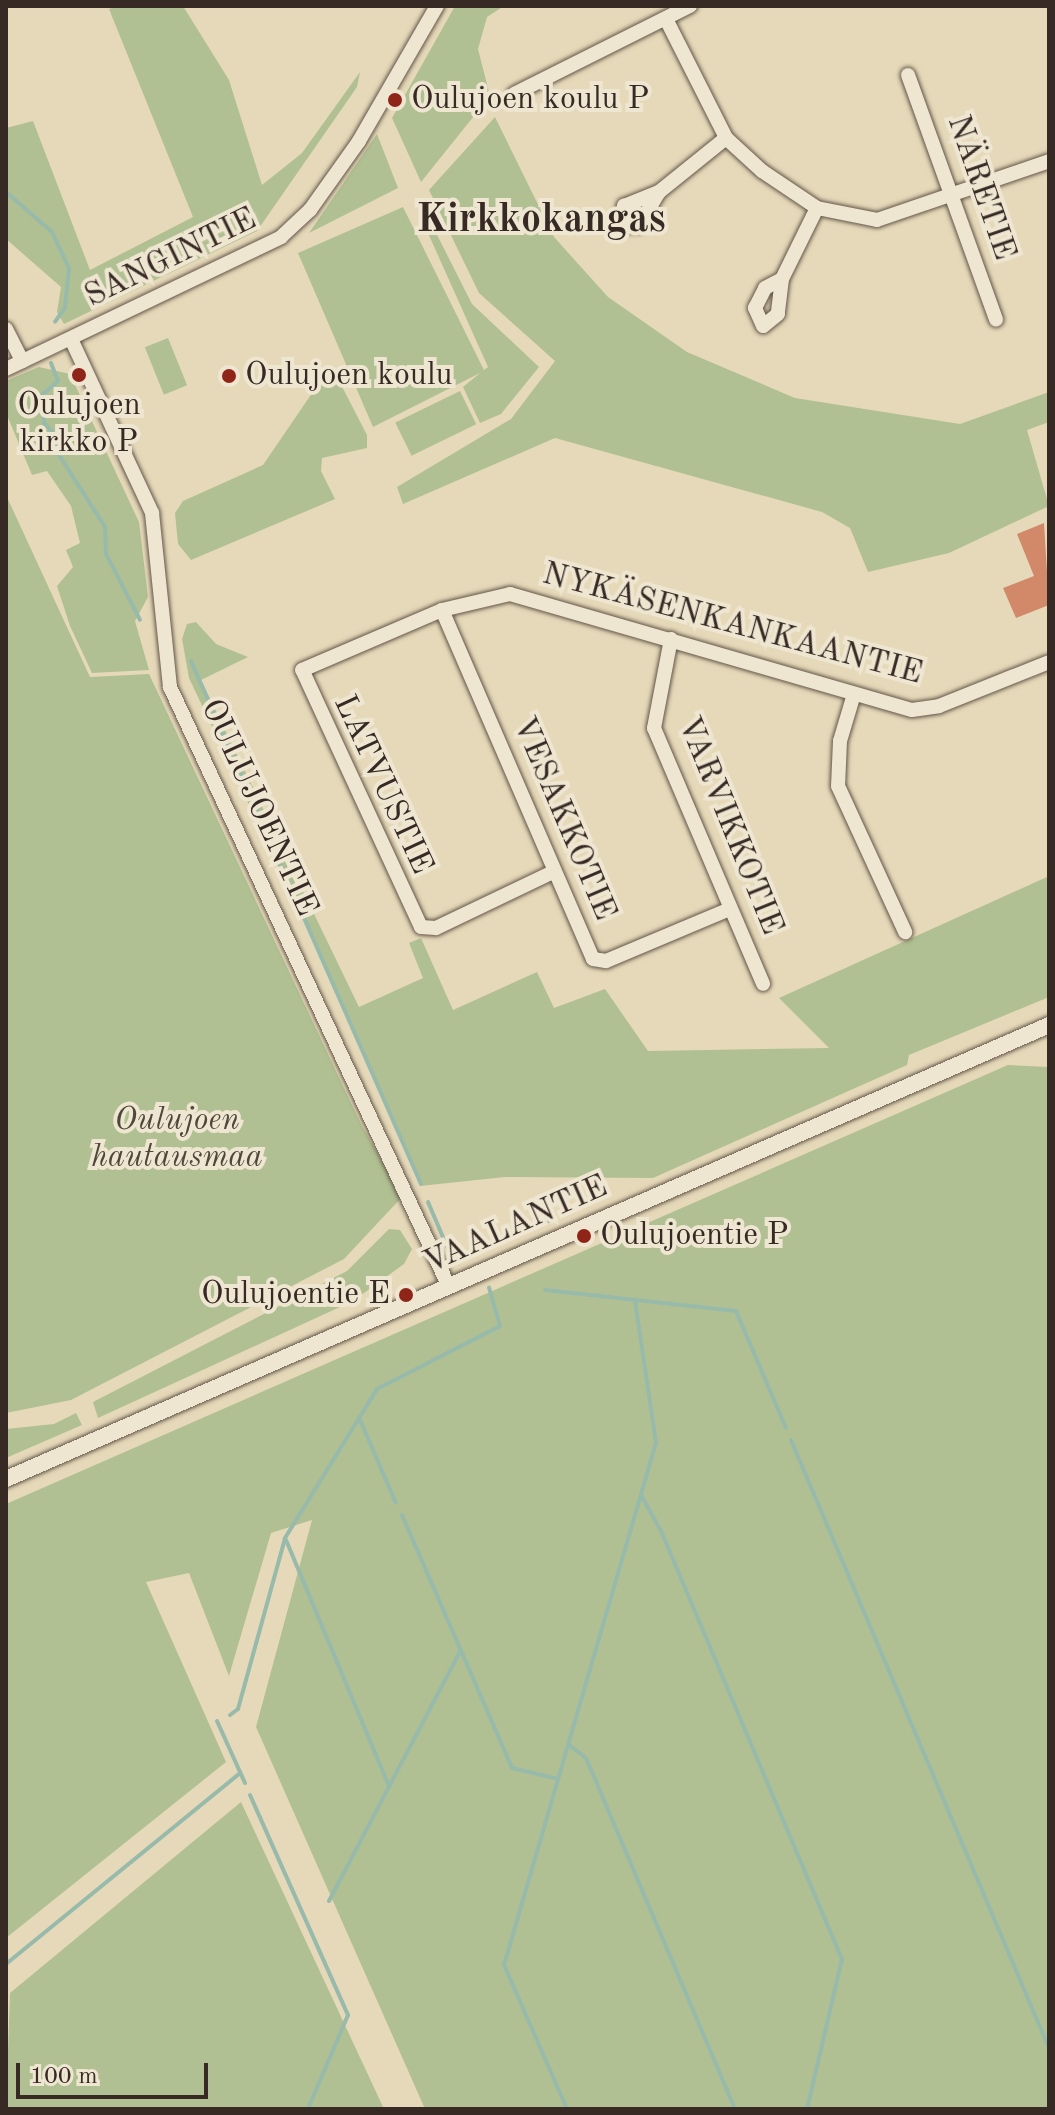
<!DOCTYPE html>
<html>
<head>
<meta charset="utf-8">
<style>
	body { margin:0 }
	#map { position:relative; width:1055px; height:2115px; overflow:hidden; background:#e6d9b9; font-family:"Old Standard TT",serif }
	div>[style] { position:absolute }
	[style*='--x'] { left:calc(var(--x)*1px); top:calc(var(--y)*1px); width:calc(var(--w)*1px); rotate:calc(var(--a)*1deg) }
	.green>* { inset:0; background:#b1c092; transform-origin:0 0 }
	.stream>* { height:4px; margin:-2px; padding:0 2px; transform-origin:2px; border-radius:2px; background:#97baab }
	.building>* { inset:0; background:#d2896a }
	.roads { filter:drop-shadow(0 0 2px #635649) drop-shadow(0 0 2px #635649) }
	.minor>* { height:14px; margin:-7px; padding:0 7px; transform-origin:7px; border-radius:7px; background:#efe6d2 }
	.tertiary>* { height:16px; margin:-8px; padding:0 8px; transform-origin:8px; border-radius:8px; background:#efe6d2 }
	.dots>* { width:22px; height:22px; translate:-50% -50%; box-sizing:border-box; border:4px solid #efe6d2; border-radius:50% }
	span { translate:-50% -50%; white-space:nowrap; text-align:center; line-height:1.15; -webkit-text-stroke:8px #efe6d2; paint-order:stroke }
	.poi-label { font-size:32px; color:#372a24 }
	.left { translate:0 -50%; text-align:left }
	.right { translate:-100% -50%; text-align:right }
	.street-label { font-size:32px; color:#372a24 }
	.park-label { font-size:32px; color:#4f483a; font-style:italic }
	.district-label { font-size:40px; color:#372a24; font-weight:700 }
	.frame { position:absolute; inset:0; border:8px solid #372a24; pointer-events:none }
	.scale { position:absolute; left:16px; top:2063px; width:192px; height:36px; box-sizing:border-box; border:4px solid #372a24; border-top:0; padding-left:10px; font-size:24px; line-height:28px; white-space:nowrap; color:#372a24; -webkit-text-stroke:6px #efe6d2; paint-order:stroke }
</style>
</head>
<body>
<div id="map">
	<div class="green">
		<div style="clip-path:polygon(117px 6px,183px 6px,229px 80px,262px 185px,302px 153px,360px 72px,357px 87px,257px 231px,64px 324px,57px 312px,61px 287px,6px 239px,6px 128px,33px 121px,90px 270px,193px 217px,109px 9px)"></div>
		<div style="clip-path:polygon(455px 6px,504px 6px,487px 17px,478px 49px,490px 96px,421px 182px,392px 118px)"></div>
		<div style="clip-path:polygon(495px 117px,554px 237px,608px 297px,687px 352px,795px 398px,960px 424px,1049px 392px,1049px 422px,1027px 430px,1049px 506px,949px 553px,868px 572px,850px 528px,822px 512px,555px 438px,403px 504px,397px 487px,511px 419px,555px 361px,479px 293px,429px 190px)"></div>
		<div style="clip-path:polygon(377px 134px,398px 188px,309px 233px)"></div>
		<div style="clip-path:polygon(403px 207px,484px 370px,488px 367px,419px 213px,425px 211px,472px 304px,539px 367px,501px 414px,480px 423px,463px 387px,480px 373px,373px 427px,298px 253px)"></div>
		<div style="left:168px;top:338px;width:51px;height:25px;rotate:68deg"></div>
		<div style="clip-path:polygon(39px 367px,70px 374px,139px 522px,148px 597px,135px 621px,149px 670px,92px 673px,70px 626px,57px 586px,73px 567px,66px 550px,80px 543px,71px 506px,47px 471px,32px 475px,6px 413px,6px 381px)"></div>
		<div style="clip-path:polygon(335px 373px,367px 435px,367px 448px,322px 458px,321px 471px,335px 499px,191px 560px,178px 544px,175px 513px,183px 501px,263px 465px,321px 380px)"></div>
		<div style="left:460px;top:391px;width:37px;height:72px;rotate:64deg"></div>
		<div style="clip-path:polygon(6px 495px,90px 677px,149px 674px,361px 1124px,402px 1197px,344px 1259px,71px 1400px,6px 1413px)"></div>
		<div style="clip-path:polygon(196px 622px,216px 644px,248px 657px,201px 680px,359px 1007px,423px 978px,409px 943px,421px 938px,453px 1010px,537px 972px,554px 1008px,605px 989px,648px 1051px,829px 1048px,779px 998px,1049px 876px,1049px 997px,909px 1055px,907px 1065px,653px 1178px,505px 1177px,420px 1186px,351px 1021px,189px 678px,182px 639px,187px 624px)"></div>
		<div style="clip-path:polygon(1008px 1065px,1049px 1067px,1049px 2109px,425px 2109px,256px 1727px,312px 1520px,271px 1533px,229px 1676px,189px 1573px,146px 1582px,226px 1762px,6px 1938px,6px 1504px)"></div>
		<div style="clip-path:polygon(389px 1229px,400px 1230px,412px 1249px,404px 1264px,353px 1301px,98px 1418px,93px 1402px,347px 1271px)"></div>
		<div style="clip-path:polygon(76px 1413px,82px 1425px,6px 1458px,6px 1429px,54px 1424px)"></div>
		<div style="clip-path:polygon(241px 1802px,384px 2109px,6px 2109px,10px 1993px)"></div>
	</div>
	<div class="stream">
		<div style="--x:6;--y:192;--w:61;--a:41"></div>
		<div style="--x:52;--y:232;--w:40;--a:65"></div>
		<div style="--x:69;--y:268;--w:40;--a:95.7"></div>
		<div style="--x:65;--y:308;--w:17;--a:126"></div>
		<div style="--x:51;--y:363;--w:19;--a:69"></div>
		<div style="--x:58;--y:381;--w:21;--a:139"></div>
		<div style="--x:42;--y:395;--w:28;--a:86"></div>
		<div style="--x:44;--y:423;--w:21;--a:47"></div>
		<div style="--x:58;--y:438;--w:17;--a:87"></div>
		<div style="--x:59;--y:455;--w:85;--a:57.4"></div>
		<div style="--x:105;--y:527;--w:27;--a:88"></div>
		<div style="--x:106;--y:554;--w:74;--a:62.7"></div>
		<div style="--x:191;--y:661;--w:571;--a:66.26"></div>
		<div style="--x:428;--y:1202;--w:59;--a:66.9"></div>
		<div style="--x:451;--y:1256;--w:10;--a:11"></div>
		<div style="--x:461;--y:1258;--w:100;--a:-23"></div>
		<div style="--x:545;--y:1290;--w:192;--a:6.3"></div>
		<div style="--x:736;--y:1311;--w:127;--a:66.9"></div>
		<div style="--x:360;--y:1420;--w:90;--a:66.6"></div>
		<div style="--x:791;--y:1440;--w:660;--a:67.01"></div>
		<div style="--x:641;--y:1495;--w:41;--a:60.9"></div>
		<div style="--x:661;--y:1531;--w:465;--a:67.1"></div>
		<div style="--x:842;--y:1959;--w:154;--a:103.1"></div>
		<div style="--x:402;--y:1515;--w:276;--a:66.5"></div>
		<div style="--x:512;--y:1768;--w:47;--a:13.4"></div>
		<div style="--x:286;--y:1540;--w:267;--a:67.3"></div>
		<div style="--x:230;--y:1715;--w:10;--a:-37"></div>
		<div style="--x:238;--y:1709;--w:177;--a:-74.6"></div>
		<div style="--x:285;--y:1538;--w:175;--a:-58.3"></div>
		<div style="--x:377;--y:1389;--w:138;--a:-27.1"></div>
		<div style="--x:500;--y:1326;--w:40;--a:-106"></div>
		<div style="--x:217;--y:1721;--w:68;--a:65.7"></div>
		<div style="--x:568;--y:1744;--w:23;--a:38"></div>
		<div style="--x:586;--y:1758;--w:381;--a:67"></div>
		<div style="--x:250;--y:1795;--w:241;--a:66"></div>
		<div style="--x:348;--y:2015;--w:102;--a:113.1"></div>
		<div style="--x:329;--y:1901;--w:281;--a:-62.3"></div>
		<div style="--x:6;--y:1964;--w:302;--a:-39.2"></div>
		<div style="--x:567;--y:2109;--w:157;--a:-113.6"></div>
		<div style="--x:504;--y:1965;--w:544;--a:-73.77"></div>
		<div style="--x:656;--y:1443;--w:144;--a:-98.4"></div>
	</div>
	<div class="building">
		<div style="clip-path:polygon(1044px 523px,1049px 605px,1016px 618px,1003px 588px,1034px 576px,1017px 534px)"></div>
	</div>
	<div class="roads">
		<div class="minor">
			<div style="--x:666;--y:19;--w:133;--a:63.2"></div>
			<div style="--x:726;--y:138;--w:49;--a:42.5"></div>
			<div style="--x:762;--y:171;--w:66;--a:33.9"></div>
			<div style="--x:817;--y:208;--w:61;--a:11.3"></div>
			<div style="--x:877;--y:220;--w:182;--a:-18.9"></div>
			<div style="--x:908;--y:75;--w:260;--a:70.2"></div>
			<div style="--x:514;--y:94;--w:197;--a:-26.6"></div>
			<div style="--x:659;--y:192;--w:39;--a:121"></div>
			<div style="--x:639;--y:225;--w:20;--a:177"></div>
			<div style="--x:619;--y:226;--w:21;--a:-76"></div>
			<div style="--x:624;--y:206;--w:38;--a:-22"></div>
			<div style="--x:659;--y:192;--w:86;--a:-38.9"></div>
			<div style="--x:782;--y:279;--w:35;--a:97"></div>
			<div style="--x:778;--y:314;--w:19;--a:141"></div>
			<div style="--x:763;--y:326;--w:20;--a:-114"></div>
			<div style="--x:755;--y:308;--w:22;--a:-63"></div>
			<div style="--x:765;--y:288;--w:19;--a:-28"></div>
			<div style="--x:782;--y:279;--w:79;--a:-63.8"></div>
			<div style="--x:6;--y:329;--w:36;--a:63"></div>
			<div style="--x:71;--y:339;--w:192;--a:65"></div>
			<div style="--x:152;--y:513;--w:175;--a:84.1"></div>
			<div style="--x:170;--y:687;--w:662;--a:65.06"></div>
			<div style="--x:6;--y:369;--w:305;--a:-25.6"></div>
			<div style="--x:281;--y:237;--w:40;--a:-43"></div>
			<div style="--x:310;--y:210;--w:85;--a:-54.6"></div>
			<div style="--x:359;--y:141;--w:156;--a:-60"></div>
			<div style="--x:442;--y:610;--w:380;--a:66.6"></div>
			<div style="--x:593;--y:959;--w:13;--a:9"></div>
			<div style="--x:606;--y:961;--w:134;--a:-22.8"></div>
			<div style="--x:671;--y:639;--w:91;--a:100.8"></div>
			<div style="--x:654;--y:728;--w:278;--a:66.9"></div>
			<div style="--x:854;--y:694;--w:49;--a:106.6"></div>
			<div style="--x:840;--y:741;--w:45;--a:92.5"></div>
			<div style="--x:838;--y:786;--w:161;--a:65.3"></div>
			<div style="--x:553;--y:872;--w:130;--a:154.4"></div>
			<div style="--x:436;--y:928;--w:15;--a:-176"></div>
			<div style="--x:421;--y:927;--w:283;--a:-114.8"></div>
			<div style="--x:302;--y:670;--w:152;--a:-23.2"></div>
			<div style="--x:442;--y:610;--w:70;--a:-13.2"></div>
			<div style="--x:510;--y:594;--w:418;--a:16.1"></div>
			<div style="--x:912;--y:710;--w:27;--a:-8"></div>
			<div style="--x:939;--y:706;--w:118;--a:-21.8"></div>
		</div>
		<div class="tertiary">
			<div style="--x:6;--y:1479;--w:1138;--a:-23.52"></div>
		</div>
	</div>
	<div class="dots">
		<div style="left:395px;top:100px;background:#8f2418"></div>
		<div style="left:79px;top:375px;background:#8f2418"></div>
		<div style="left:229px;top:376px;background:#8f2418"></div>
		<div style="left:584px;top:1236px;background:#8f2418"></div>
		<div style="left:406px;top:1295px;background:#8f2418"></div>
	</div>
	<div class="poi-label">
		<span class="left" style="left:411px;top:100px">Oulujoen koulu P</span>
		<span class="left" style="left:245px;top:376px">Oulujoen koulu</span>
		<span style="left:79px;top:425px">Oulujoen<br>kirkko P</span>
		<span class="left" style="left:600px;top:1236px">Oulujoentie P</span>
		<span class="right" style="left:390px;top:1295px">Oulujoentie E</span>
	</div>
	<div class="street-label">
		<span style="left:980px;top:188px;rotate:71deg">NÄRETIE</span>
		<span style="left:171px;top:259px;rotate:-26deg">SANGINTIE</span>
		<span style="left:732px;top:625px;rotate:15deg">NYKÄSENKANKAANTIE</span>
		<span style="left:382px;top:785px;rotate:65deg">LATVUSTIE</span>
		<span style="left:258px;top:808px;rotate:65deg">OULUJOENTIE</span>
		<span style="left:563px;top:819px;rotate:67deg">VESAKKOTIE</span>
		<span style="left:729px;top:826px;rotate:68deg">VARVIKKOTIE</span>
		<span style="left:516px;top:1226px;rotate:-24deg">VAALANTIE</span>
	</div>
	<div class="park-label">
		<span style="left:177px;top:1140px">Oulujoen<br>hautausmaa</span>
	</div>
	<div class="district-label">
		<span style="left:541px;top:221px">Kirkkokangas</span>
	</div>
	<div class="frame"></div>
	<div class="scale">100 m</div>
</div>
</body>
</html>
